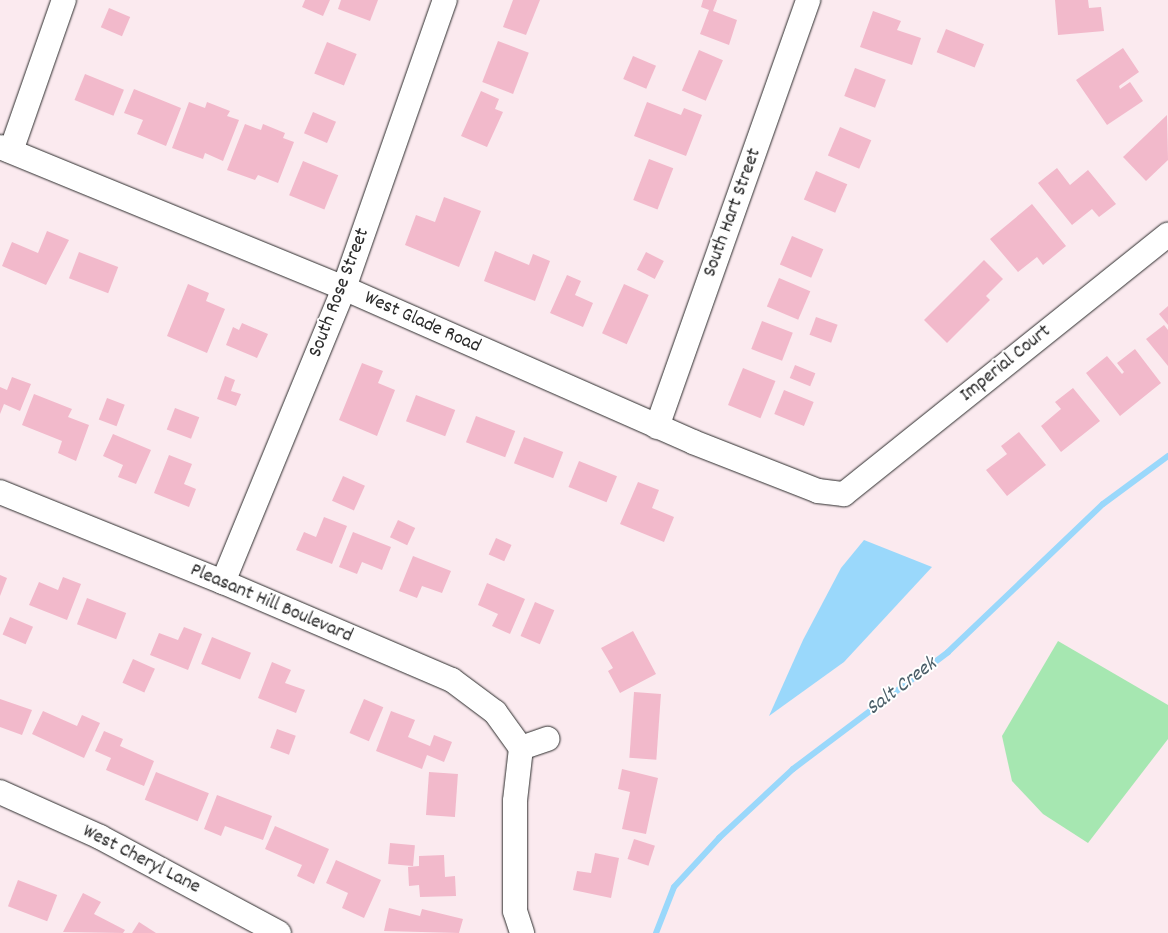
<!DOCTYPE html>
<html>
<head>
<meta charset="utf-8">
<style>
	body { margin:0 }
	#map { position:relative; width:1168px; height:933px; overflow:hidden; background:#fbeaef; font-family:Dekko,sans-serif }
	div>[style] { position:absolute }
	[style*='--x'] { left:calc(var(--x)*1px); top:calc(var(--y)*1px); width:calc(var(--w)*1px); rotate:calc(var(--a)*1deg) }
	.green>* { inset:0; background:#a6e7b1 }
	.water>* { inset:0; background:#9ad8fb }
	.stream>* { height:6px; margin:-3px; padding:0 3px; transform-origin:3px; border-radius:3px; background:#9ad8fb }
	.building>* { inset:0; background:#f2b9cb; transform-origin:0 0 }
	.roads { filter:drop-shadow(0 0 1px #2b2b2b) drop-shadow(0 0 1px #2b2b2b) }
	.street>* { height:24px; margin:-12px; padding:0 12px; transform-origin:12px; border-radius:12px; background:#fff }
	span { translate:-50% -50%; white-space:nowrap; text-align:center; line-height:1.15; -webkit-text-stroke:4px #fff; paint-order:stroke }
	.street-label { font-size:20px; color:#2b2b2b }
	.water-label { font-size:21px; color:#4c5f69; font-style:italic }
</style>
</head>
<body>
<div id="map">
	<div class="green">
		<div style="clip-path:polygon(1058px 641px,1168px 705px,1168px 739px,1088px 843px,1043px 814px,1012px 781px,1002px 736px)"></div>
	</div>
	<div class="water">
		<div style="clip-path:polygon(864px 540px,932px 567px,844px 662px,769px 716px,803px 640px,841px 568px)"></div>
	</div>
	<div class="stream">
		<div style="--x:656;--y:933;--w:49;--a:-68.6"></div>
		<div style="--x:674;--y:887;--w:67;--a:-47.4"></div>
		<div style="--x:719;--y:838;--w:101;--a:-43"></div>
		<div style="--x:793;--y:769;--w:194;--a:-37"></div>
		<div style="--x:948;--y:652;--w:214;--a:-43.7"></div>
		<div style="--x:1103;--y:504;--w:81;--a:-36.4"></div>
	</div>
	<div class="building">
		<div style="clip-path:polygon(305px 0,330px 0,323px 16px,302px 7px)"></div>
		<div style="clip-path:polygon(341px 0,378px 0,370px 21px,338px 9px)"></div>
		<div style="clip-path:polygon(513px 0,540px 0,526px 35px,503px 27px)"></div>
		<div style="clip-path:polygon(703px 0,717px 0,713px 11px,737px 20px,729px 45px,700px 34px,709px 10px,701px 7px)"></div>
		<div style="clip-path:polygon(1055px 0,1088px 0,1089px 8px,1101px 7px,1104px 31px,1058px 35px)"></div>
		<div style="left:109px;top:8px;width:23px;height:21px;rotate:23deg"></div>
		<div style="clip-path:polygon(873px 11px,901px 21px,897px 30px,921px 38px,912px 65px,860px 47px)"></div>
		<div style="left:946px;top:29px;width:41px;height:25px;rotate:22deg"></div>
		<div style="left:498px;top:41px;width:33px;height:44px;rotate:21deg"></div>
		<div style="left:327px;top:42px;width:32px;height:34px;rotate:22deg"></div>
		<div style="clip-path:polygon(1123px 48px,1139px 72px,1119px 86px,1120px 89px,1130px 82px,1143px 101px,1107px 125px,1076px 80px)"></div>
		<div style="left:699px;top:50px;width:26px;height:44px;rotate:23deg"></div>
		<div style="left:633px;top:56px;width:25px;height:25px;rotate:23deg"></div>
		<div style="left:855px;top:68px;width:33px;height:30px;rotate:21deg"></div>
		<div style="left:85px;top:74px;width:42px;height:28px;rotate:22deg"></div>
		<div style="clip-path:polygon(134px 89px,181px 108px,166px 146px,137px 134px,143px 120px,124px 113px)"></div>
		<div style="clip-path:polygon(481px 91px,499px 99px,495px 109px,503px 112px,487px 147px,461px 136px)"></div>
		<div style="clip-path:polygon(189px 102px,205px 108px,207px 102px,230px 111px,227px 116px,239px 120px,223px 161px,205px 153px,203px 159px,172px 148px)"></div>
		<div style="clip-path:polygon(647px 102px,681px 115px,684px 108px,702px 115px,686px 156px,634px 136px)"></div>
		<div style="left:313px;top:112px;width:25px;height:23px;rotate:23deg"></div>
		<div style="clip-path:polygon(1167px 115px,1168px 160px,1146px 181px,1123px 157px)"></div>
		<div style="clip-path:polygon(245px 124px,261px 130px,263px 124px,285px 133px,283px 138px,294px 142px,278px 183px,258px 175px,255px 180px,227px 170px)"></div>
		<div style="left:840px;top:127px;width:34px;height:31px;rotate:23deg"></div>
		<div style="left:649px;top:159px;width:26px;height:44px;rotate:21deg"></div>
		<div style="left:303px;top:161px;width:38px;height:37px;rotate:22deg"></div>
		<div style="clip-path:polygon(1057px 168px,1070px 185px,1088px 170px,1116px 204px,1099px 217px,1092px 209px,1072px 225px,1038px 183px)"></div>
		<div style="left:816px;top:171px;width:34px;height:31px;rotate:23deg"></div>
		<div style="clip-path:polygon(444px 197px,481px 211px,459px 267px,405px 245px,416px 215px,435px 222px)"></div>
		<div style="clip-path:polygon(1032px 204px,1066px 246px,1043px 265px,1037px 257px,1018px 272px,990px 239px)"></div>
		<div style="clip-path:polygon(47px 231px,69px 240px,46px 285px,2px 266px,12px 242px,38px 253px)"></div>
		<div style="left:792px;top:236px;width:34px;height:31px;rotate:23deg"></div>
		<div style="clip-path:polygon(495px 251px,529px 265px,533px 254px,550px 261px,535px 301px,484px 281px)"></div>
		<div style="left:79px;top:252px;width:42px;height:28px;rotate:21deg"></div>
		<div style="left:646px;top:252px;width:20px;height:20px;rotate:27deg"></div>
		<div style="clip-path:polygon(984px 260px,1003px 279px,986px 296px,990px 300px,947px 343px,924px 320px)"></div>
		<div style="clip-path:polygon(567px 275px,581px 281px,575px 295px,593px 303px,583px 327px,550px 313px)"></div>
		<div style="left:779px;top:278px;width:34px;height:31px;rotate:23deg"></div>
		<div style="clip-path:polygon(188px 284px,209px 293px,206px 301px,225px 309px,207px 353px,167px 336px)"></div>
		<div style="left:624px;top:284px;width:27px;height:54px;rotate:24deg"></div>
		<div style="clip-path:polygon(1168px 306px,1168px 325px,1159px 314px)"></div>
		<div style="left:816px;top:317px;width:23px;height:19px;rotate:20deg"></div>
		<div style="left:762px;top:321px;width:33px;height:30px;rotate:21deg"></div>
		<div style="clip-path:polygon(242px 323px,268px 334px,257px 358px,226px 345px,233px 327px,239px 330px)"></div>
		<div style="clip-path:polygon(1164px 325px,1168px 330px,1168px 366px,1146px 339px)"></div>
		<div style="clip-path:polygon(1135px 349px,1161px 383px,1120px 416px,1086px 373px,1107px 356px,1122px 374px,1124px 372px,1117px 363px)"></div>
		<div style="clip-path:polygon(362px 363px,383px 371px,378px 383px,395px 390px,377px 436px,339px 420px)"></div>
		<div style="left:795px;top:365px;width:22px;height:14px;rotate:22deg"></div>
		<div style="left:743px;top:368px;width:35px;height:40px;rotate:22deg"></div>
		<div style="clip-path:polygon(225px 376px,235px 380px,231px 391px,241px 394px,236px 406px,217px 399px)"></div>
		<div style="clip-path:polygon(12px 377px,31px 384px,20px 411px,4px 404px,0 414px,0 387px,7px 390px)"></div>
		<div style="clip-path:polygon(1073px 388px,1100px 421px,1061px 452px,1041px 426px,1061px 409px,1055px 402px)"></div>
		<div style="left:784px;top:390px;width:32px;height:26px;rotate:22deg"></div>
		<div style="clip-path:polygon(34px 394px,72px 409px,68px 417px,89px 425px,76px 461px,58px 453px,62px 441px,22px 425px)"></div>
		<div style="left:416px;top:395px;width:42px;height:28px;rotate:21deg"></div>
		<div style="left:107px;top:398px;width:19px;height:23px;rotate:21deg"></div>
		<div style="left:175px;top:408px;width:26px;height:23px;rotate:21deg"></div>
		<div style="left:476px;top:416px;width:42px;height:28px;rotate:21deg"></div>
		<div style="clip-path:polygon(1019px 432px,1046px 465px,1007px 496px,986px 470px,1007px 454px,1001px 446px)"></div>
		<div style="clip-path:polygon(113px 434px,151px 450px,136px 484px,118px 477px,123px 465px,103px 456px)"></div>
		<div style="left:524px;top:437px;width:42px;height:28px;rotate:21deg"></div>
		<div style="clip-path:polygon(169px 455px,192px 464px,184px 484px,196px 489px,189px 507px,154px 493px)"></div>
		<div style="left:579px;top:461px;width:41px;height:28px;rotate:22deg"></div>
		<div style="left:343px;top:476px;width:24px;height:27px;rotate:24deg"></div>
		<div style="clip-path:polygon(638px 482px,659px 490px,652px 508px,674px 517px,664px 542px,620px 524px)"></div>
		<div style="clip-path:polygon(324px 517px,347px 526px,332px 564px,296px 550px,304px 532px,316px 537px)"></div>
		<div style="left:398px;top:520px;width:19px;height:19px;rotate:25deg"></div>
		<div style="clip-path:polygon(353px 532px,391px 547px,382px 570px,362px 562px,357px 574px,339px 567px)"></div>
		<div style="left:496px;top:538px;width:17px;height:18px;rotate:24deg"></div>
		<div style="clip-path:polygon(413px 556px,451px 571px,442px 593px,422px 586px,417px 598px,399px 591px)"></div>
		<div style="clip-path:polygon(0 575px,7px 578px,0 596px)"></div>
		<div style="clip-path:polygon(63px 577px,81px 584px,67px 620px,29px 605px,39px 582px,58px 590px)"></div>
		<div style="clip-path:polygon(487px 583px,525px 599px,510px 634px,492px 626px,498px 614px,478px 605px)"></div>
		<div style="left:87px;top:598px;width:42px;height:28px;rotate:21deg"></div>
		<div style="left:535px;top:602px;width:21px;height:37px;rotate:23deg"></div>
		<div style="left:10px;top:617px;width:25px;height:19px;rotate:23deg"></div>
		<div style="clip-path:polygon(184px 627px,202px 634px,188px 670px,150px 655px,159px 633px,178px 640px)"></div>
		<div style="clip-path:polygon(633px 631px,656px 674px,620px 693px,608px 671px,613px 668px,601px 648px)"></div>
		<div style="left:212px;top:637px;width:42px;height:29px;rotate:22deg"></div>
		<div style="left:133px;top:659px;width:24px;height:26px;rotate:24deg"></div>
		<div style="clip-path:polygon(272px 662px,291px 670px,285px 683px,305px 690px,296px 713px,258px 698px)"></div>
		<div style="left:634px;top:692px;width:27px;height:66px;rotate:4deg"></div>
		<div style="clip-path:polygon(0 699px,32px 710px,22px 735px,0 727px)"></div>
		<div style="left:364px;top:699px;width:21px;height:37px;rotate:23deg"></div>
		<div style="clip-path:polygon(43px 711px,77px 726px,82px 715px,100px 723px,84px 758px,32px 734px)"></div>
		<div style="clip-path:polygon(391px 711px,415px 720px,408px 737px,430px 746px,434px 735px,452px 742px,444px 762px,427px 755px,422px 769px,376px 751px)"></div>
		<div style="left:277px;top:729px;width:20px;height:20px;rotate:20deg"></div>
		<div style="clip-path:polygon(104px 731px,123px 739px,120px 746px,154px 761px,144px 786px,106px 770px,111px 758px,95px 751px)"></div>
		<div style="clip-path:polygon(622px 769px,658px 778px,646px 834px,622px 829px,630px 792px,618px 789px)"></div>
		<div style="left:156px;top:772px;width:57px;height:30px;rotate:22deg"></div>
		<div style="left:429px;top:772px;width:29px;height:43px;rotate:4deg"></div>
		<div style="clip-path:polygon(217px 795px,272px 816px,263px 840px,225px 826px,221px 836px,204px 829px)"></div>
		<div style="clip-path:polygon(275px 826px,329px 849px,314px 884px,297px 876px,302px 865px,265px 849px)"></div>
		<div style="left:634px;top:839px;width:22px;height:21px;rotate:18deg"></div>
		<div style="left:390px;top:843px;width:25px;height:21px;rotate:5deg"></div>
		<div style="clip-path:polygon(595px 853px,619px 858px,611px 898px,573px 890px,577px 871px,591px 873px)"></div>
		<div style="clip-path:polygon(444px 855px,445px 877px,455px 876px,456px 896px,420px 897px,419px 885px,409px 886px,408px 867px,419px 866px,419px 856px)"></div>
		<div style="clip-path:polygon(336px 860px,381px 880px,364px 918px,342px 908px,348px 893px,326px 883px)"></div>
		<div style="left:18px;top:880px;width:42px;height:28px;rotate:21deg"></div>
		<div style="clip-path:polygon(83px 893px,101px 902px,94px 914px,125px 930px,123px 933px,63px 932px)"></div>
		<div style="clip-path:polygon(389px 908px,420px 916px,422px 909px,463px 919px,459px 933px,384px 931px)"></div>
		<div style="clip-path:polygon(139px 922px,156px 933px,132px 933px)"></div>
	</div>
	<div class="roads">
		<div class="street">
			<div style="--x:0;--y:147;--w:372;--a:22.3"></div>
			<div style="--x:344;--y:288;--w:381;--a:23.8"></div>
			<div style="--x:693;--y:442;--w:134;--a:21.4"></div>
			<div style="--x:818;--y:491;--w:26;--a:7"></div>
			<div style="--x:844;--y:494;--w:415;--a:-38.7"></div>
			<div style="--x:11;--y:151;--w:160;--a:-70.7"></div>
			<div style="--x:657;--y:427;--w:453;--a:-70.5"></div>
			<div style="--x:0;--y:492;--w:240;--a:22"></div>
			<div style="--x:223;--y:582;--w:249;--a:23.2"></div>
			<div style="--x:452;--y:680;--w:54;--a:36.7"></div>
			<div style="--x:495;--y:712;--w:44;--a:54.2"></div>
			<div style="--x:521;--y:748;--w:53;--a:96.5"></div>
			<div style="--x:515;--y:801;--w:110;--a:90"></div>
			<div style="--x:515;--y:911;--w:23;--a:72"></div>
			<div style="--x:223;--y:582;--w:318;--a:-67.6"></div>
			<div style="--x:344;--y:288;--w:305;--a:-70.7"></div>
			<div style="--x:521;--y:748;--w:28;--a:-19"></div>
			<div style="--x:0;--y:792;--w:110;--a:24.2"></div>
			<div style="--x:100;--y:837;--w:203;--a:28.2"></div>
		</div>
	</div>
	<div class="street-label">
		<span style="left:733px;top:213px;rotate:-70deg">South Hart Street</span>
		<span style="left:340px;top:293px;rotate:-69deg">South Rose Street</span>
		<span style="left:422px;top:323px;rotate:24deg">West Glade Road</span>
		<span style="left:1006px;top:364px;rotate:-39deg">Imperial Court</span>
		<span style="left:271px;top:604px;rotate:23deg">Pleasant Hill Boulevard</span>
		<span style="left:141px;top:860px;rotate:27deg">West Cheryl Lane</span>
	</div>
	<div class="water-label">
		<span style="left:902px;top:687px;rotate:-37deg">Salt Creek</span>
	</div>
</div>
</body>
</html>
